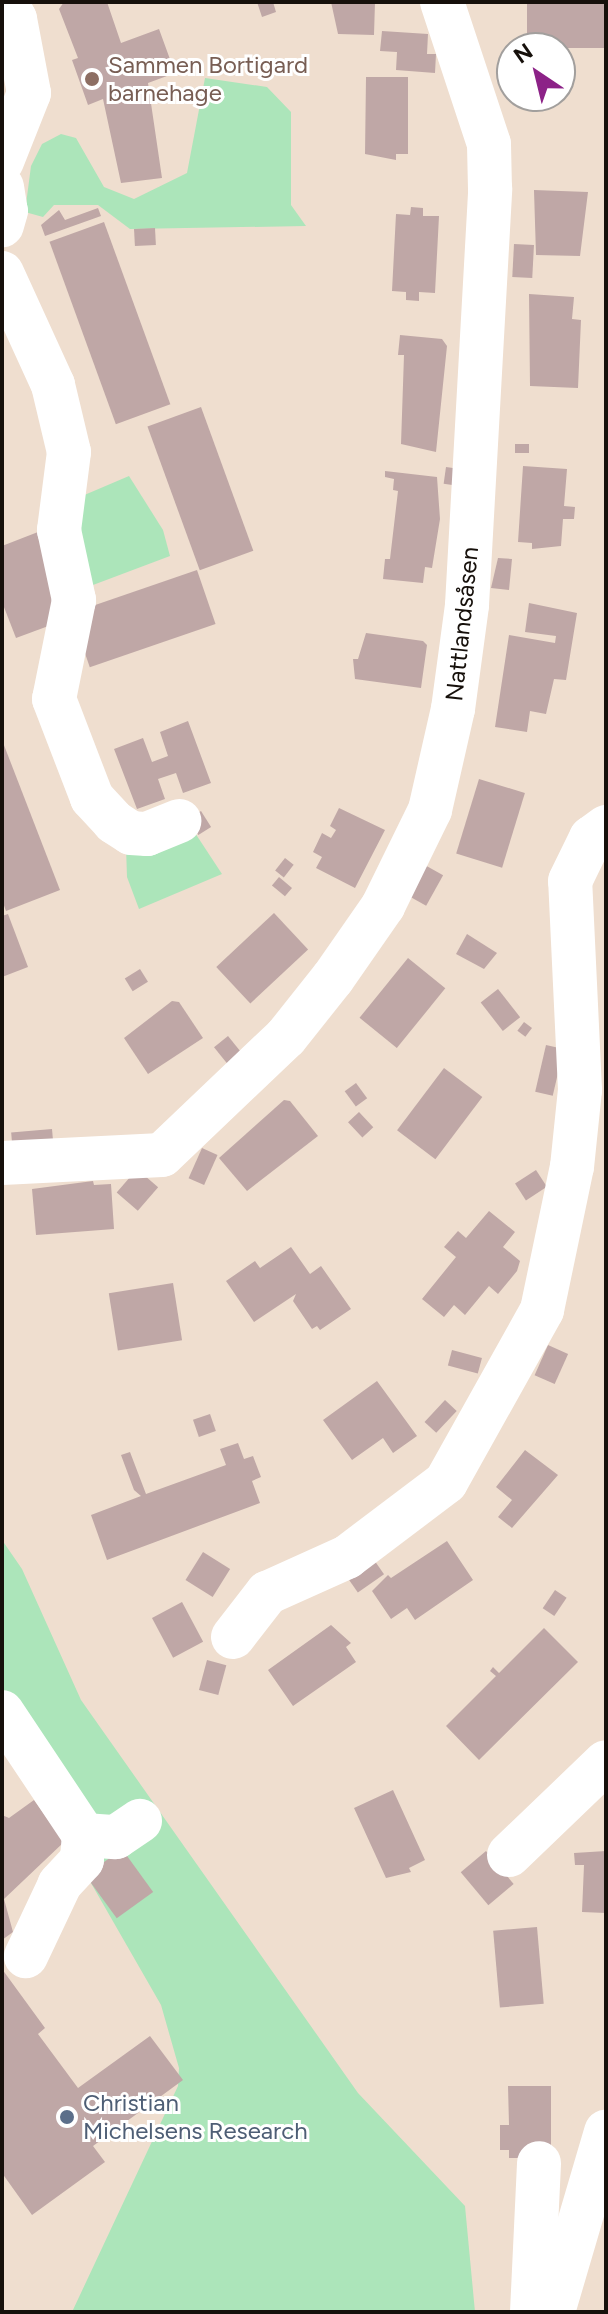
<!DOCTYPE html>
<html>
<head>
<meta charset="utf-8">
<style>
	body { margin:0 }
	#map { position:relative; width:608px; height:2314px; overflow:hidden; background:#efdecf; font-family:Figtree,sans-serif }
	div>[style] { position:absolute }
	[style*='--x'] { left:calc(var(--x)*1px); top:calc(var(--y)*1px); width:calc(var(--w)*1px); rotate:calc(var(--a)*1deg) }
	.green>* { inset:0; background:#ace5ba }
	.building>* { inset:0; background:#bfa7a6; transform-origin:0 0 }
	.minor>* { height:44px; margin:-22px; padding:0 22px; transform-origin:22px; border-radius:22px; background:#fff }
	.dots>* { width:22px; height:22px; translate:-50% -50%; box-sizing:border-box; border:4px solid #fff; border-radius:50% }
	span { translate:-50% -50%; white-space:nowrap; text-align:center; line-height:1.15; -webkit-text-stroke:6px #fff; paint-order:stroke }
	.education-label { font-size:24px; color:#785e54 }
	.left { translate:0 -50%; text-align:left }
	.street-label { font-size:24px; color:#16100b }
	.service-label { font-size:24px; color:#4e5e75 }
	.frame { position:absolute; inset:0; border:4px solid #16100b; pointer-events:none }
	.north { position:absolute; left:496px; top:32px; width:80px; height:80px; box-sizing:border-box; background:#fff; border:2px solid #a29f9d; border-radius:50%; rotate:325deg; font-size:22px; font-weight:700; line-height:32px; text-align:center; color:#16100b }
	.north::after { content:''; display:block; margin:auto; width:28px; height:36px; background:#8c2287; clip-path:polygon(50% 0,100% 100%,50% 72%,0 100%) }
</style>
</head>
<body>
<div id="map">
	<div class="green">
		<div style="clip-path:polygon(205px 78px,267px 87px,291px 112px,291px 205px,306px 226px,130px 229px,98px 205px,54px 205px,43px 217px,25px 212px,31px 166px,42px 144px,61px 134px,76px 138px,104px 187px,134px 199px,187px 173px)"></div>
		<div style="clip-path:polygon(129px 476px,163px 530px,170px 556px,85px 588px,75px 499px)"></div>
		<div style="clip-path:polygon(176px 804px,222px 874px,139px 909px,127px 877px,126px 847px)"></div>
		<div style="clip-path:polygon(2px 1540px,22px 1569px,81px 1700px,358px 2093px,465px 2206px,475px 2312px,72px 2312px,178px 2086px,179px 2068px,161px 2005px,2px 1728px)"></div>
	</div>
	<div class="building">
		<div style="clip-path:polygon(64px 2px,107px 2px,121px 43px,159px 29px,175px 73px,148px 83px,162px 178px,121px 183px,103px 99px,88px 105px,72px 60px,78px 58px,59px 9px)"></div>
		<div style="clip-path:polygon(257px 2px,273px 2px,276px 12px,262px 17px)"></div>
		<div style="clip-path:polygon(331px 2px,375px 2px,374px 35px,338px 34px)"></div>
		<div style="left:527px;top:2px;width:79px;height:46px"></div>
		<div style="clip-path:polygon(382px 31px,428px 34px,427px 54px,436px 54px,435px 73px,396px 70px,397px 52px,380px 51px)"></div>
		<div style="clip-path:polygon(366px 77px,408px 77px,408px 154px,396px 154px,396px 160px,365px 154px)"></div>
		<div style="clip-path:polygon(534px 190px,588px 192px,580px 256px,536px 255px)"></div>
		<div style="clip-path:polygon(411px 207px,423px 208px,423px 216px,439px 216px,435px 293px,419px 292px,419px 301px,406px 300px,406px 292px,392px 291px,396px 214px,410px 215px)"></div>
		<div style="clip-path:polygon(98px 208px,101px 216px,45px 236px,41px 225px,59px 210px,65px 220px)"></div>
		<div style="left:104px;top:222px;width:194px;height:58px;rotate:70deg"></div>
		<div style="left:155px;top:228px;width:17px;height:21px;rotate:87deg"></div>
		<div style="left:514px;top:244px;width:20px;height:33px;rotate:3deg"></div>
		<div style="clip-path:polygon(529px 294px,574px 297px,572px 319px,581px 320px,578px 388px,530px 386px)"></div>
		<div style="clip-path:polygon(400px 335px,442px 339px,447px 346px,436px 452px,401px 444px,404px 355px,398px 355px)"></div>
		<div style="left:201px;top:407px;width:153px;height:57px;rotate:70deg"></div>
		<div style="left:515px;top:444px;width:14px;height:9px"></div>
		<div style="clip-path:polygon(523px 466px,567px 469px,564px 506px,575px 507px,574px 519px,563px 519px,561px 546px,532px 549px,532px 543px,518px 542px)"></div>
		<div style="left:446px;top:467px;width:14px;height:17px;rotate:8deg"></div>
		<div style="clip-path:polygon(385px 471px,437px 477px,440px 519px,432px 568px,425px 567px,423px 583px,383px 579px,385px 559px,390px 559px,398px 491px,393px 490px,394px 479px,385px 477px)"></div>
		<div style="clip-path:polygon(38px 532px,70px 618px,16px 638px,2px 602px,2px 546px)"></div>
		<div style="clip-path:polygon(498px 558px,512px 559px,509px 590px,491px 588px)"></div>
		<div style="left:197px;top:570px;width:57px;height:133px;rotate:71deg"></div>
		<div style="clip-path:polygon(529px 603px,577px 613px,566px 680px,554px 679px,546px 714px,530px 711px,527px 732px,495px 727px,509px 635px,555px 643px,556px 636px,525px 632px)"></div>
		<div style="clip-path:polygon(366px 633px,423px 641px,427px 645px,421px 688px,355px 679px,353px 659px,358px 659px)"></div>
		<div style="clip-path:polygon(188px 721px,211px 783px,183px 793px,176px 773px,158px 779px,165px 799px,137px 809px,114px 749px,143px 738px,152px 762px,168px 756px,160px 732px)"></div>
		<div style="clip-path:polygon(2px 740px,60px 890px,6px 911px,2px 900px)"></div>
		<div style="left:479px;top:779px;width:48px;height:78px;rotate:17deg"></div>
		<div style="clip-path:polygon(339px 808px,385px 830px,355px 888px,316px 868px,322px 857px,313px 852px,322px 833px,331px 838px,336px 830px,330px 826px)"></div>
		<div style="left:201px;top:811px;width:19px;height:15px;rotate:58deg"></div>
		<div style="left:285px;top:858px;width:11px;height:16px;rotate:38deg"></div>
		<div style="left:423px;top:864px;width:23px;height:35px;rotate:29deg"></div>
		<div style="left:279px;top:877px;width:17px;height:11px;rotate:40deg"></div>
		<div style="left:274px;top:913px;width:50px;height:79px;rotate:47deg"></div>
		<div style="clip-path:polygon(8px 914px,28px 967px,2px 977px,2px 916px)"></div>
		<div style="clip-path:polygon(467px 934px,497px 953px,484px 969px,456px 954px)"></div>
		<div style="left:408px;top:958px;width:48px;height:77px;rotate:39deg"></div>
		<div style="left:140px;top:969px;width:15px;height:18px;rotate:58deg"></div>
		<div style="left:498px;top:989px;width:36px;height:22px;rotate:52deg"></div>
		<div style="clip-path:polygon(172px 1001px,179px 1002px,203px 1038px,148px 1074px,124px 1038px)"></div>
		<div style="left:524px;top:1022px;width:10px;height:11px;rotate:37deg"></div>
		<div style="left:228px;top:1036px;width:26px;height:18px;rotate:51deg"></div>
		<div style="left:546px;top:1045px;width:18px;height:48px;rotate:13deg"></div>
		<div style="left:444px;top:1068px;width:48px;height:78px;rotate:37deg"></div>
		<div style="left:356px;top:1083px;width:19px;height:14px;rotate:54deg"></div>
		<div style="clip-path:polygon(284px 1100px,290px 1101px,318px 1136px,247px 1191px,219px 1158px)"></div>
		<div style="left:359px;top:1112px;width:21px;height:15px;rotate:47deg"></div>
		<div style="left:52px;top:1129px;width:21px;height:41px;rotate:85deg"></div>
		<div style="left:202px;top:1148px;width:17px;height:33px;rotate:24deg"></div>
		<div style="left:137px;top:1169px;width:28px;height:31px;rotate:41deg"></div>
		<div style="left:536px;top:1170px;width:20px;height:25px;rotate:57deg"></div>
		<div style="clip-path:polygon(93px 1181px,94px 1185px,111px 1184px,114px 1229px,36px 1235px,32px 1189px)"></div>
		<div style="clip-path:polygon(489px 1211px,515px 1232px,503px 1247px,520px 1261px,517px 1271px,498px 1294px,489px 1286px,465px 1315px,454px 1305px,444px 1317px,422px 1299px,456px 1257px,444px 1247px,458px 1231px,466px 1238px)"></div>
		<div style="clip-path:polygon(291px 1247px,310px 1274px,321px 1266px,351px 1309px,320px 1330px,317px 1326px,312px 1329px,293px 1301px,296px 1294px,254px 1322px,226px 1281px,255px 1261px,260px 1268px)"></div>
		<div style="left:173px;top:1283px;width:58px;height:65px;rotate:81deg"></div>
		<div style="left:548px;top:1345px;width:22px;height:33px;rotate:24deg"></div>
		<div style="left:452px;top:1350px;width:31px;height:16px;rotate:15deg"></div>
		<div style="clip-path:polygon(377px 1381px,417px 1436px,393px 1453px,383px 1438px,352px 1460px,323px 1420px)"></div>
		<div style="left:445px;top:1400px;width:16px;height:30px;rotate:43deg"></div>
		<div style="left:210px;top:1414px;width:18px;height:18px;rotate:71deg"></div>
		<div style="clip-path:polygon(238px 1443px,244px 1459px,253px 1456px,261px 1477px,252px 1481px,260px 1503px,107px 1560px,91px 1515px,141px 1496px,134px 1490px,121px 1455px,130px 1452px,146px 1494px,226px 1465px,220px 1449px)"></div>
		<div style="clip-path:polygon(525px 1450px,558px 1475px,512px 1528px,498px 1517px,512px 1500px,496px 1487px)"></div>
		<div style="clip-path:polygon(447px 1541px,473px 1580px,415px 1620px,407px 1608px,391px 1619px,372px 1591px,388px 1575px,391px 1578px)"></div>
		<div style="left:203px;top:1552px;width:32px;height:33px;rotate:32deg"></div>
		<div style="left:372px;top:1557px;width:21px;height:32px;rotate:55deg"></div>
		<div style="left:555px;top:1590px;width:14px;height:22px;rotate:34deg"></div>
		<div style="left:182px;top:1602px;width:45px;height:34px;rotate:62deg"></div>
		<div style="clip-path:polygon(331px 1625px,351px 1643px,346px 1647px,356px 1662px,293px 1706px,268px 1670px)"></div>
		<div style="clip-path:polygon(544px 1628px,578px 1662px,479px 1760px,446px 1726px,496px 1676px,490px 1671px,493px 1667px,499px 1673px)"></div>
		<div style="left:207px;top:1660px;width:20px;height:31px;rotate:15deg"></div>
		<div style="clip-path:polygon(393px 1790px,425px 1860px,409px 1868px,411px 1872px,386px 1878px,354px 1808px)"></div>
		<div style="clip-path:polygon(34px 1800px,64px 1842px,4px 1899px,13px 1932px,2px 1940px,2px 1815px,9px 1818px)"></div>
		<div style="left:122px;top:1849px;width:53px;height:45px;rotate:54deg"></div>
		<div style="left:486px;top:1851px;width:43px;height:33px;rotate:50deg"></div>
		<div style="clip-path:polygon(606px 1851px,606px 1913px,582px 1912px,584px 1865px,575px 1865px,574px 1853px)"></div>
		<div style="left:537px;top:1927px;width:77px;height:44px;rotate:85deg"></div>
		<div style="clip-path:polygon(2px 1969px,45px 2028px,38px 2034px,78px 2088px,150px 2036px,183px 2080px,93px 2146px,105px 2162px,32px 2215px,2px 2173px)"></div>
		<div style="clip-path:polygon(508px 2086px,551px 2086px,551px 2158px,509px 2158px,509px 2150px,500px 2150px,500px 2125px,509px 2125px)"></div>
	</div>
	<div class="minor">
		<div style="--x:2;--y:161;--w:73;--a:-68.3"></div>
		<div style="--x:29;--y:93;--w:75;--a:-100.7"></div>
		<div style="--x:15;--y:19;--w:19;--a:-118"></div>
		<div style="--x:2;--y:187;--w:24;--a:81"></div>
		<div style="--x:6;--y:211;--w:15;--a:106"></div>
		<div style="--x:2;--y:273;--w:123;--a:65.5"></div>
		<div style="--x:53;--y:385;--w:69;--a:76.6"></div>
		<div style="--x:69;--y:452;--w:79;--a:97.3"></div>
		<div style="--x:59;--y:530;--w:72;--a:77.9"></div>
		<div style="--x:74;--y:600;--w:101;--a:101.4"></div>
		<div style="--x:54;--y:699;--w:106;--a:69"></div>
		<div style="--x:92;--y:798;--w:33;--a:47"></div>
		<div style="--x:114;--y:822;--w:20;--a:33"></div>
		<div style="--x:131;--y:833;--w:16;--a:4"></div>
		<div style="--x:147;--y:834;--w:35;--a:-22"></div>
		<div style="--x:2;--y:1163;--w:160;--a:-2.9"></div>
		<div style="--x:162;--y:1155;--w:171;--a:-43.6"></div>
		<div style="--x:286;--y:1037;--w:75;--a:-51.5"></div>
		<div style="--x:333;--y:978;--w:88;--a:-55.2"></div>
		<div style="--x:383;--y:906;--w:107;--a:-63.9"></div>
		<div style="--x:430;--y:810;--w:104;--a:-77.2"></div>
		<div style="--x:453;--y:709;--w:105;--a:-82.3"></div>
		<div style="--x:467;--y:605;--w:417;--a:-86.8"></div>
		<div style="--x:490;--y:189;--w:45;--a:-91.3"></div>
		<div style="--x:489;--y:144;--w:150;--a:-108.3"></div>
		<div style="--x:233;--y:1637;--w:56;--a:-52.3"></div>
		<div style="--x:267;--y:1593;--w:88;--a:-24.2"></div>
		<div style="--x:347;--y:1557;--w:124;--a:-37.1"></div>
		<div style="--x:446;--y:1482;--w:197;--a:-60.8"></div>
		<div style="--x:542;--y:1310;--w:146;--a:-78.2"></div>
		<div style="--x:572;--y:1167;--w:77;--a:-84.1"></div>
		<div style="--x:580;--y:1090;--w:209;--a:-92.7"></div>
		<div style="--x:570;--y:881;--w:48;--a:-64"></div>
		<div style="--x:591;--y:838;--w:19;--a:-36"></div>
		<div style="--x:2;--y:1712;--w:148;--a:56.3"></div>
		<div style="--x:84;--y:1835;--w:25;--a:95"></div>
		<div style="--x:82;--y:1860;--w:33;--a:133"></div>
		<div style="--x:60;--y:1884;--w:80;--a:115.3"></div>
		<div style="--x:84;--y:1835;--w:32;--a:4"></div>
		<div style="--x:116;--y:1837;--w:29;--a:-34"></div>
		<div style="--x:509;--y:1855;--w:134;--a:-43.8"></div>
		<div style="--x:532;--y:2312;--w:149;--a:-87.3"></div>
		<div style="--x:553;--y:2312;--w:188;--a:-73.6"></div>
	</div>
	<div class="dots">
		<div style="left:92px;top:79px;background:#8d6e63"></div>
		<div style="left:67px;top:2117px;background:#5c6f8a"></div>
	</div>
	<div class="education-label">
		<span class="left" style="left:108px;top:79px">Sammen Bortigard<br>barnehage</span>
	</div>
	<div class="street-label">
		<span style="left:462px;top:624px;rotate:-84deg">Nattlandsåsen</span>
	</div>
	<div class="service-label">
		<span class="left" style="left:83px;top:2117px">Christian<br>Michelsens Research</span>
	</div>
	<div class="frame"></div>
	<div class="north">N</div>
</div>
</body>
</html>
